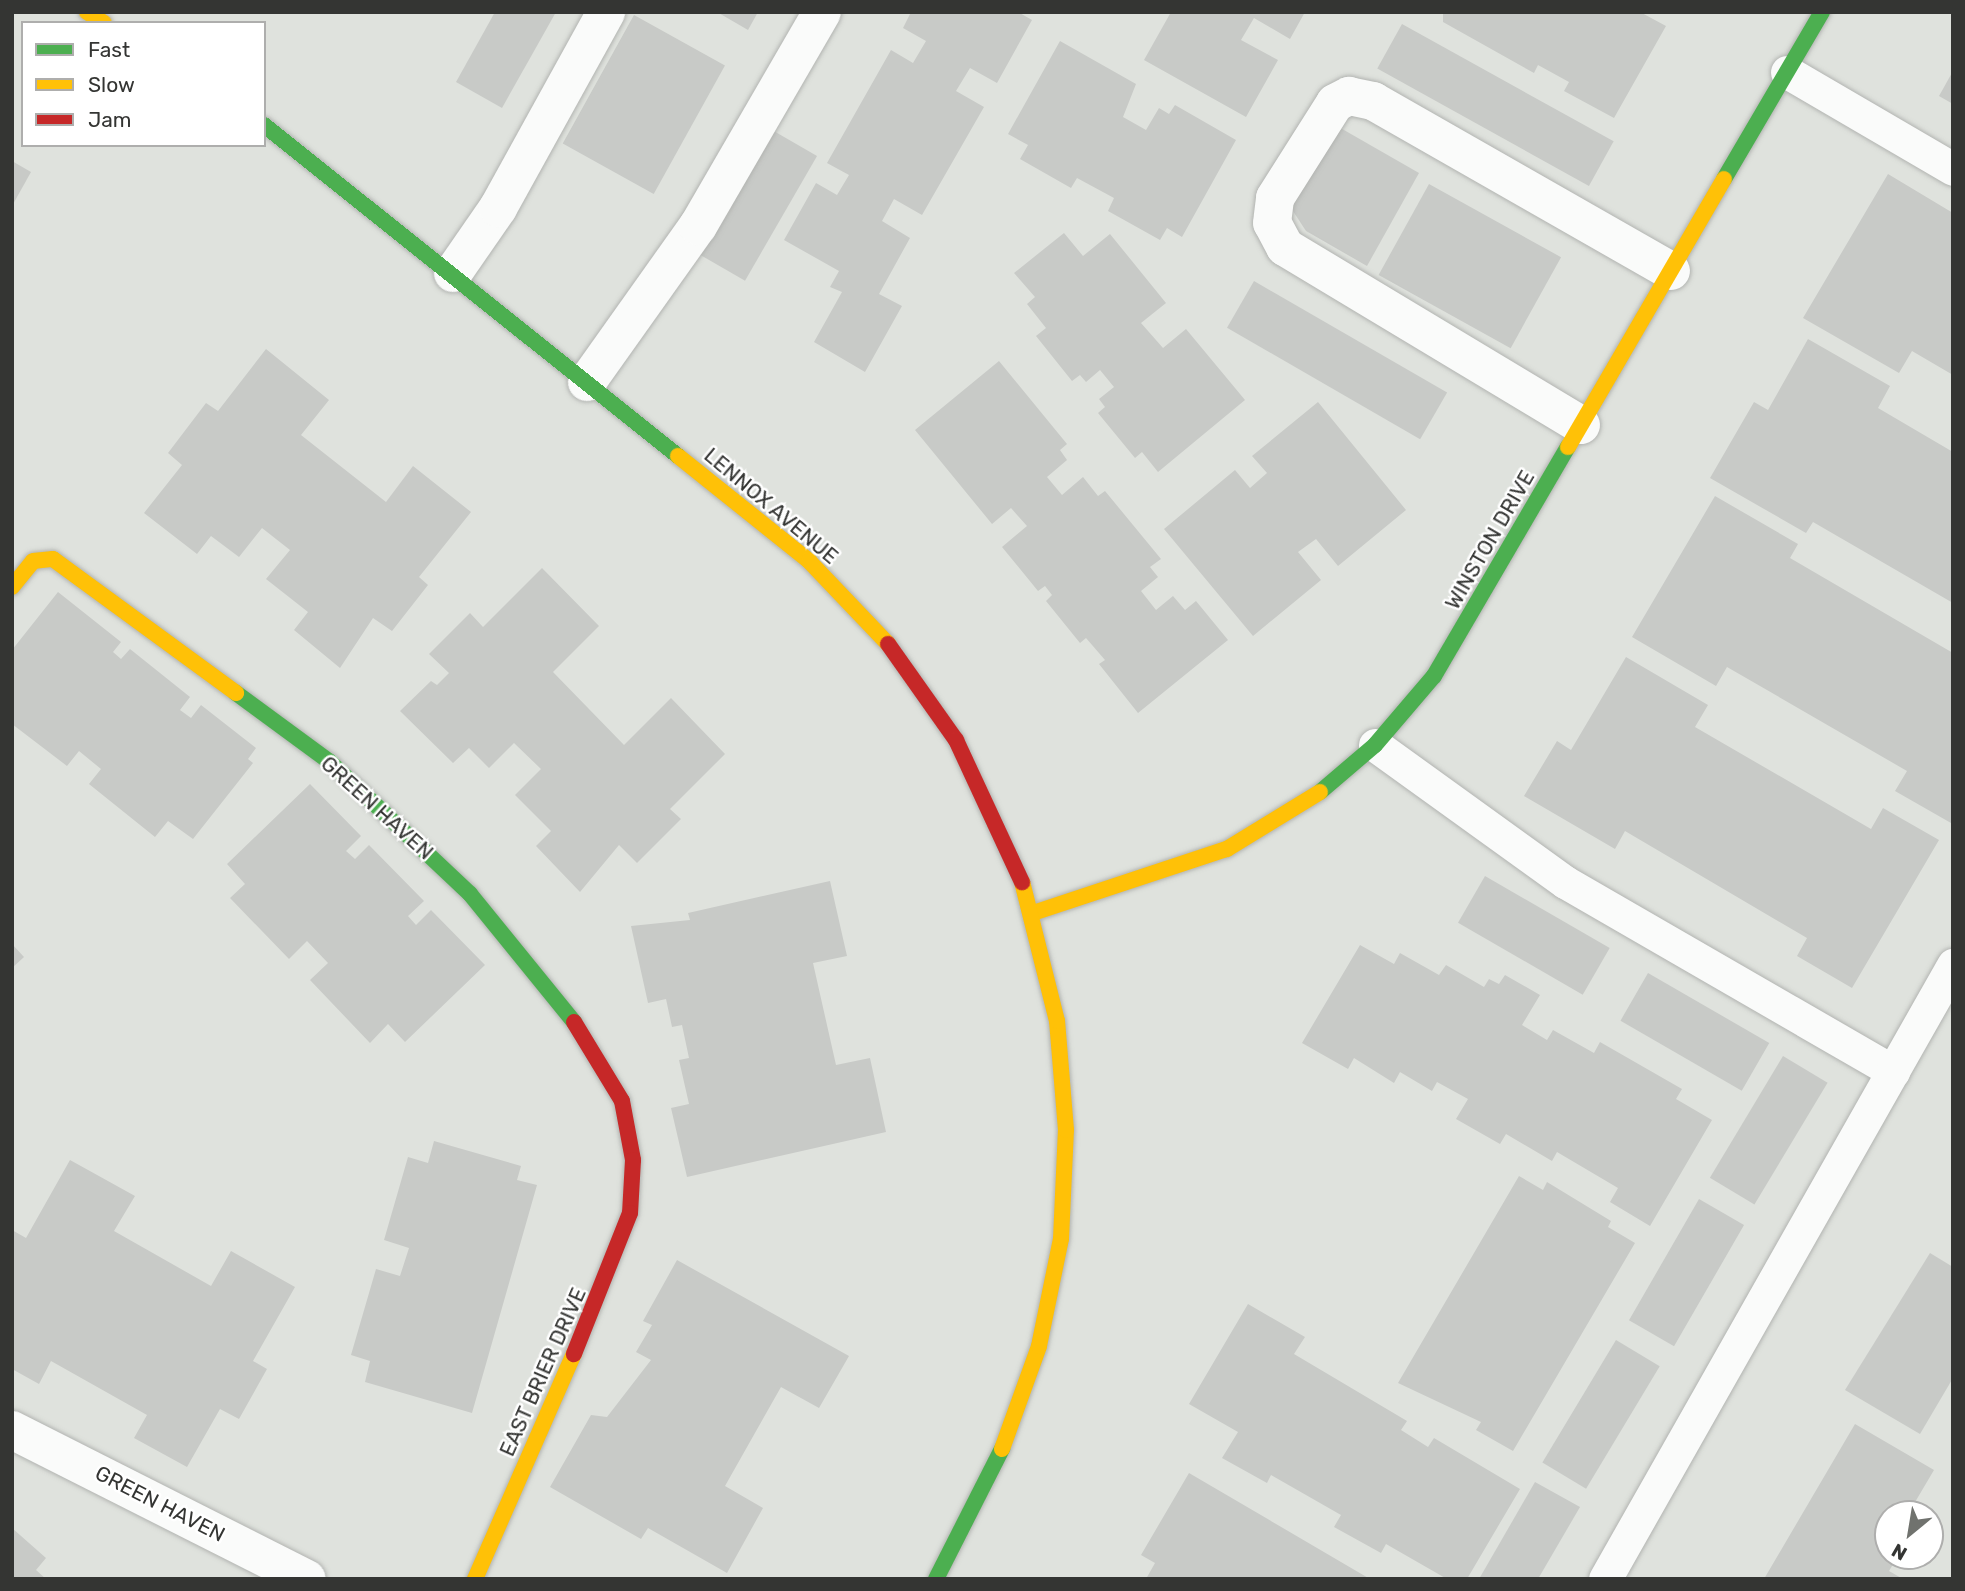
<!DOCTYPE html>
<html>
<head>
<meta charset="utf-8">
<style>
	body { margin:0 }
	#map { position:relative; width:1965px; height:1591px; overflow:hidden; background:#dfe2dd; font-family:Rubik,sans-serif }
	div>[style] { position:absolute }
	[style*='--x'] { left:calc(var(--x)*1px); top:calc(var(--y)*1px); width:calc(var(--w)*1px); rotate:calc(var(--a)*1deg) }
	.building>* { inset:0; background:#c8cac7; transform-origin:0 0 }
	.roads { filter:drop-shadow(0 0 2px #b2b4b1) drop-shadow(0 0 2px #b2b4b1) }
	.lane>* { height:33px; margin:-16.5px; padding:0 16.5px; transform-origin:16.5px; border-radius:16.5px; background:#fafbfa }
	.street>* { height:38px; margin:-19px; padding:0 19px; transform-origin:19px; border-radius:19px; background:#fafbfa }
	.fast>* { height:16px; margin:-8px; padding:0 8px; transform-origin:8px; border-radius:8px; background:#4caf50 }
	.slow>* { height:16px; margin:-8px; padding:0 8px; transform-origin:8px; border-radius:8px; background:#ffc107 }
	.jam>* { height:16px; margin:-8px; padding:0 8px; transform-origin:8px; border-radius:8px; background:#c62828 }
	span { translate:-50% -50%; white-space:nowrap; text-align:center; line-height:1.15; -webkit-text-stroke:5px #fff; paint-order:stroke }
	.street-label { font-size:21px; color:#343533 }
	.frame { position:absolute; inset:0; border:14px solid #343533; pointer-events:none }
	.legend { position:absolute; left:21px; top:21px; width:245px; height:126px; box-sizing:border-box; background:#fff; border:2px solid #aeaead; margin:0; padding:9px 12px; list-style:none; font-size:21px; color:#343533 }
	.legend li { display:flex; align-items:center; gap:14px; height:35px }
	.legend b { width:35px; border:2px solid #aeaead }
	.north { position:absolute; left:1874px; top:1500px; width:70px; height:70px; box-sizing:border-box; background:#fff; border:2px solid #aeaead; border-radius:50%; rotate:210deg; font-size:19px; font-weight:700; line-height:28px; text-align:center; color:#343533 }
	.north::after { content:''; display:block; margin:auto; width:24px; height:32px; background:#70726e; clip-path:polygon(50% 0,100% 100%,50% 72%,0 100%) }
</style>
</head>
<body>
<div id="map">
	<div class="building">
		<div style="clip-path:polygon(495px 12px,556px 12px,502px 108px,456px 82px)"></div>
		<div style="clip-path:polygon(717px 12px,758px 12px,748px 30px)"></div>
		<div style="clip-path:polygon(911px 12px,1018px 12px,1032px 20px,997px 83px,970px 68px,956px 91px,984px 107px,922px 215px,894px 199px,882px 221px,910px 238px,879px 294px,902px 306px,865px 372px,814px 342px,842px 292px,830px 287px,839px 271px,784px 240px,816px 183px,837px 195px,849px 175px,827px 163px,891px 50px,913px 63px,926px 41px,903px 28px)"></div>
		<div style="clip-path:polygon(1171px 12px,1205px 14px,1305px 12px,1290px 39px,1254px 18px,1241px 40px,1278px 60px,1246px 117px,1144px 60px)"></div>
		<div style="clip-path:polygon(1443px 12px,1640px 12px,1666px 26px,1614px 118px,1564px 91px,1569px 82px,1538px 65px,1534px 73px,1443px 22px)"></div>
		<div style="left:634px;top:15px;width:104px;height:147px;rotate:29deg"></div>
		<div style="left:1402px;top:24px;width:242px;height:51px;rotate:29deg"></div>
		<div style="clip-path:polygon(1060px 41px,1136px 84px,1123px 117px,1146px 130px,1159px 108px,1169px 114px,1175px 105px,1236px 140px,1182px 237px,1167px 228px,1160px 240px,1108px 211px,1114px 198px,1077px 178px,1071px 188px,1020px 159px,1028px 145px,1008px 134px)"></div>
		<div style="clip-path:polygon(1953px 71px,1953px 104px,1939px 96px)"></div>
		<div style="clip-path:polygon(1337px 126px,1419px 173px,1367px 266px,1306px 231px,1291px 208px)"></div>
		<div style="left:772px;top:130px;width:52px;height:144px;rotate:30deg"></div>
		<div style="clip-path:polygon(12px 161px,31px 172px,12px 206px)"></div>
		<div style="clip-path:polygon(1888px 174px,1953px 213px,1953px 375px,1912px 351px,1899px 373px,1803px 318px)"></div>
		<div style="left:1429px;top:184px;width:151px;height:104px;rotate:29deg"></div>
		<div style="clip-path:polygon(1064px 233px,1083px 256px,1110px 234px,1166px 303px,1141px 323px,1163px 348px,1186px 329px,1245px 400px,1158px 472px,1142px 452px,1135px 458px,1098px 413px,1105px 407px,1099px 399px,1114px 387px,1100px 370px,1086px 382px,1080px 375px,1072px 381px,1036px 336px,1046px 328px,1027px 304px,1035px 297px,1014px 273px)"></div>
		<div style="left:1254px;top:281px;width:223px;height:54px;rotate:30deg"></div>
		<div style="clip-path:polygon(1808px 339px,1890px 386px,1878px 408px,1953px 452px,1953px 603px,1813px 522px,1806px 533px,1710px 478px,1754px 402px,1768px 410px)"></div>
		<div style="clip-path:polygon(266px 349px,329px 400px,301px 435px,386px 502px,413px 466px,471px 512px,419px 577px,428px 585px,392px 631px,373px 618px,340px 668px,294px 630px,308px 612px,266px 579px,290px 550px,262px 528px,239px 557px,211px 536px,197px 554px,144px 513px,182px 465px,168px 453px,206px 403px,218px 411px)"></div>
		<div style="clip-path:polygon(999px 361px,1067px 444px,1060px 450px,1067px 460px,1047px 477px,1062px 495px,1083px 477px,1098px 496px,1105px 491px,1161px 559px,1150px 567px,1158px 577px,1141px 591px,1156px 610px,1173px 596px,1185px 610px,1196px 601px,1228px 640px,1138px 713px,1099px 664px,1105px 660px,1086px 638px,1080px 643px,1046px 601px,1052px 595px,1045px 586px,1038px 591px,1002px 547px,1027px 526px,1011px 508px,992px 524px,915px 430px)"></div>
		<div style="clip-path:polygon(1318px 402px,1406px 510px,1338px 566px,1316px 539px,1298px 552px,1321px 580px,1253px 636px,1164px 529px,1235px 470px,1250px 488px,1267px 473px,1252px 456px)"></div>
		<div style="clip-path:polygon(1715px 496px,1798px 544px,1790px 558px,1953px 653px,1951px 823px,1895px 791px,1907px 771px,1727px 667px,1716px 686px,1632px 637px)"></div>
		<div style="clip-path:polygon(542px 568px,599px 626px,553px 672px,624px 745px,671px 698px,725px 754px,670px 809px,681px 819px,637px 863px,619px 845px,580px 892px,536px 846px,551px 831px,515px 795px,541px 769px,514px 743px,489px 768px,469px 748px,453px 763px,400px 711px,431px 681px,437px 685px,449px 673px,429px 654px,470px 613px,483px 627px)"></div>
		<div style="clip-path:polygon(58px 592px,121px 642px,113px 652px,121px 659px,130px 649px,190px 697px,180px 710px,191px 718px,201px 705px,256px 748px,248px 759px,253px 763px,193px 839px,168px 821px,155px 837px,89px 784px,101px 769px,79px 751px,67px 766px,12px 724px,12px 650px)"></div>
		<div style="clip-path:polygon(1626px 657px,1708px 705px,1695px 727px,1871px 829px,1883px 808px,1939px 840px,1852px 988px,1797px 956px,1807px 938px,1625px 831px,1615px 849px,1524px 796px,1557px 741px,1571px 750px)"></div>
		<div style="clip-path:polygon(310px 784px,361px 836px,346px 851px,355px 859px,369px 845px,424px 901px,408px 916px,416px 925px,431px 910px,485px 965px,405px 1042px,388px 1024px,370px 1043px,310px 980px,328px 963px,307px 941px,289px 959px,230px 898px,245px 884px,227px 864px)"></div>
		<div style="left:1485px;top:876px;width:144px;height:54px;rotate:30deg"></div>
		<div style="clip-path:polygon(830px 881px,847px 956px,813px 963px,836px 1065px,870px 1058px,886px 1132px,687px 1177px,671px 1108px,689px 1104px,679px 1060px,689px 1058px,682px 1025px,672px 1027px,666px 999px,648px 1003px,631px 926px,690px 920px,688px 913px)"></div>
		<div style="clip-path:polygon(12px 944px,24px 957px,12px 968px)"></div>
		<div style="clip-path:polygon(1360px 945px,1394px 964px,1400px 953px,1439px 975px,1446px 965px,1484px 987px,1489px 979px,1499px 984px,1505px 975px,1540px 995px,1522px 1025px,1547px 1040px,1553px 1030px,1594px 1053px,1600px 1042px,1682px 1089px,1676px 1099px,1712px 1120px,1650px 1226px,1610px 1202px,1618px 1188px,1557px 1152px,1552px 1161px,1506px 1134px,1500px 1144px,1456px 1119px,1468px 1099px,1437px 1082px,1432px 1091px,1400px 1072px,1394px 1083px,1354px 1058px,1348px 1069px,1302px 1043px)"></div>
		<div style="left:1648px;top:973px;width:140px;height:55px;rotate:30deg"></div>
		<div style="left:1783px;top:1056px;width:52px;height:142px;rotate:31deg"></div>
		<div style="clip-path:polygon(434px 1141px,521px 1166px,517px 1180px,537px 1185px,472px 1413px,365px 1382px,370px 1361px,351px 1355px,376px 1269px,400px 1276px,409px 1248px,384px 1240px,408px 1157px,428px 1163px)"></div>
		<div style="clip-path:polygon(70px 1160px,135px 1196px,114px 1231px,211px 1286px,231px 1251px,295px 1287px,253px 1361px,267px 1369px,239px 1419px,220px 1409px,187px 1467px,134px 1438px,147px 1415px,51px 1361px,39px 1384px,12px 1369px,12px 1230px,26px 1238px)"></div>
		<div style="clip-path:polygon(1519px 1176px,1543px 1190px,1547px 1182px,1611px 1221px,1608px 1227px,1635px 1243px,1513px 1451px,1476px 1430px,1481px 1422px,1398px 1383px)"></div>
		<div style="left:1699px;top:1199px;width:52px;height:140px;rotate:30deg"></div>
		<div style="clip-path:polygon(1930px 1253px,1953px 1267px,1953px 1378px,1920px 1434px,1845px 1390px)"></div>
		<div style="clip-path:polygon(677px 1260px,849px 1356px,819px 1408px,781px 1387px,725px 1486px,763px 1508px,727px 1573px,648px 1528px,641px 1539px,550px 1487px,591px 1415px,607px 1417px,651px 1360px,636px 1352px,652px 1325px,643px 1321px)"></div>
		<div style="clip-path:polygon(1248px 1304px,1305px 1337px,1294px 1354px,1407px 1421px,1401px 1430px,1428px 1447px,1434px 1438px,1520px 1489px,1467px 1579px,1447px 1579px,1386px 1544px,1381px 1553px,1334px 1527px,1341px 1515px,1271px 1475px,1267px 1483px,1222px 1458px,1238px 1432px,1189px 1404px)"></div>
		<div style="left:1616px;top:1340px;width:51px;height:143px;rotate:31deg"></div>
		<div style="clip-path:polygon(1855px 1424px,1934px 1470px,1908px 1514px,1888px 1514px,1888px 1556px,1898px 1556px,1889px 1571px,1903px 1579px,1764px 1579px)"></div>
		<div style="clip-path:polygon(1189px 1473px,1370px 1579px,1146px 1579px,1155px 1563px,1141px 1555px)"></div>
		<div style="clip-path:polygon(1535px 1482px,1580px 1507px,1538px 1579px,1479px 1579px)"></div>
		<div style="clip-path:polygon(12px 1528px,46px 1558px,36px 1570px,46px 1579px,12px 1579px)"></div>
	</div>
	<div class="roads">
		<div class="lane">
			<div style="--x:1787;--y:72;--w:192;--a:30.3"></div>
			<div style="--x:1375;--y:745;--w:234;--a:35.8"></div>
			<div style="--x:1565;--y:882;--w:379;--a:30"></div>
			<div style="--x:1605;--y:1579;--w:706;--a:-60.46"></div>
		</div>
		<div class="street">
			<div style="--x:453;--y:273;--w:79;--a:-55.3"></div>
			<div style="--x:498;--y:208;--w:224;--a:-61.1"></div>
			<div style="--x:587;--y:382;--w:191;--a:-54.6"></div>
			<div style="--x:698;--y:226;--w:247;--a:-59.9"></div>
			<div style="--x:1581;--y:425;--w:345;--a:-149"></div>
			<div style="--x:1285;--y:247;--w:27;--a:-118"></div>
			<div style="--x:1272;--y:223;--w:25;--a:-83"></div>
			<div style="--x:1275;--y:198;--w:112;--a:-57.7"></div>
			<div style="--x:1335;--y:103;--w:16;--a:-27"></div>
			<div style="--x:1349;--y:96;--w:25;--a:12"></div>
			<div style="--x:1373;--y:101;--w:343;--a:29.7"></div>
			<div style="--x:12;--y:1430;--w:330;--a:26.8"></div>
		</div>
		<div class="fast">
			<div style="--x:264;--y:125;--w:530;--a:38.64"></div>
			<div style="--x:1724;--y:179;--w:194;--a:-59.6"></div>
			<div style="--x:236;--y:693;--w:117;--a:36.3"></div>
			<div style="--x:330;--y:762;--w:192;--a:43.3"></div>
			<div style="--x:470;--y:894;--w:165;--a:50.9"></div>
			<div style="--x:1320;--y:792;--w:72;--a:-40.5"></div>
			<div style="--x:1375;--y:745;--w:91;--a:-49.5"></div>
			<div style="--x:1434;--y:676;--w:265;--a:-59.7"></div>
			<div style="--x:936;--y:1579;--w:146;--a:-63.1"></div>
		</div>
		<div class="slow">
			<div style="--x:87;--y:12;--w:20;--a:33"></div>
			<div style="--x:1568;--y:447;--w:310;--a:-59.8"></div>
			<div style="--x:678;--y:456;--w:168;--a:38.7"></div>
			<div style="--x:809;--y:561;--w:115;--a:46.4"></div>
			<div style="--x:12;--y:587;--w:33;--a:-51"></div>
			<div style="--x:33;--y:561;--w:20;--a:-6"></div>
			<div style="--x:53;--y:559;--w:227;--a:36.2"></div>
			<div style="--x:1033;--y:913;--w:204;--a:-18.3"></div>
			<div style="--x:1227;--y:849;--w:109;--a:-31.5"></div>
			<div style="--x:1002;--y:1449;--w:109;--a:-70.2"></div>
			<div style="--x:1039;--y:1346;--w:109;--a:-78.4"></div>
			<div style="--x:1061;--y:1239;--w:109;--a:-87.4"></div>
			<div style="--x:1066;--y:1130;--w:109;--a:-94.7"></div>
			<div style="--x:1057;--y:1021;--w:143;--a:-104.1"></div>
			<div style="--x:475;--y:1579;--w:246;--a:-66.3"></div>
		</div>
		<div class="jam">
			<div style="--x:888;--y:644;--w:118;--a:54.7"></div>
			<div style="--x:956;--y:740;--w:157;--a:65.1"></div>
			<div style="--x:574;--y:1022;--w:92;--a:58.7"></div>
			<div style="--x:622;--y:1101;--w:60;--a:79.4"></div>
			<div style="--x:633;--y:1160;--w:53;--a:93.2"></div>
			<div style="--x:630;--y:1213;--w:152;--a:111.7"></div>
		</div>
	</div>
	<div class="street-label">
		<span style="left:771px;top:506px;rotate:40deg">LENNOX AVENUE</span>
		<span style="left:1490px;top:540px;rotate:-60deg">WINSTON DRIVE</span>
		<span style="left:377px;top:808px;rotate:42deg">GREEN HAVEN</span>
		<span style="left:543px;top:1372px;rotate:-66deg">EAST BRIER DRIVE</span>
		<span style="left:160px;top:1504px;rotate:27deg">GREEN HAVEN</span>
	</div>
	<div class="frame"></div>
	<ul class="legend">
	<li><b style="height:9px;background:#4caf50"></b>Fast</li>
	<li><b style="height:9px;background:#ffc107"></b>Slow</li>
	<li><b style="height:9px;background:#c62828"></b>Jam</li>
	</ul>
	<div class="north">N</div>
</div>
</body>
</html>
